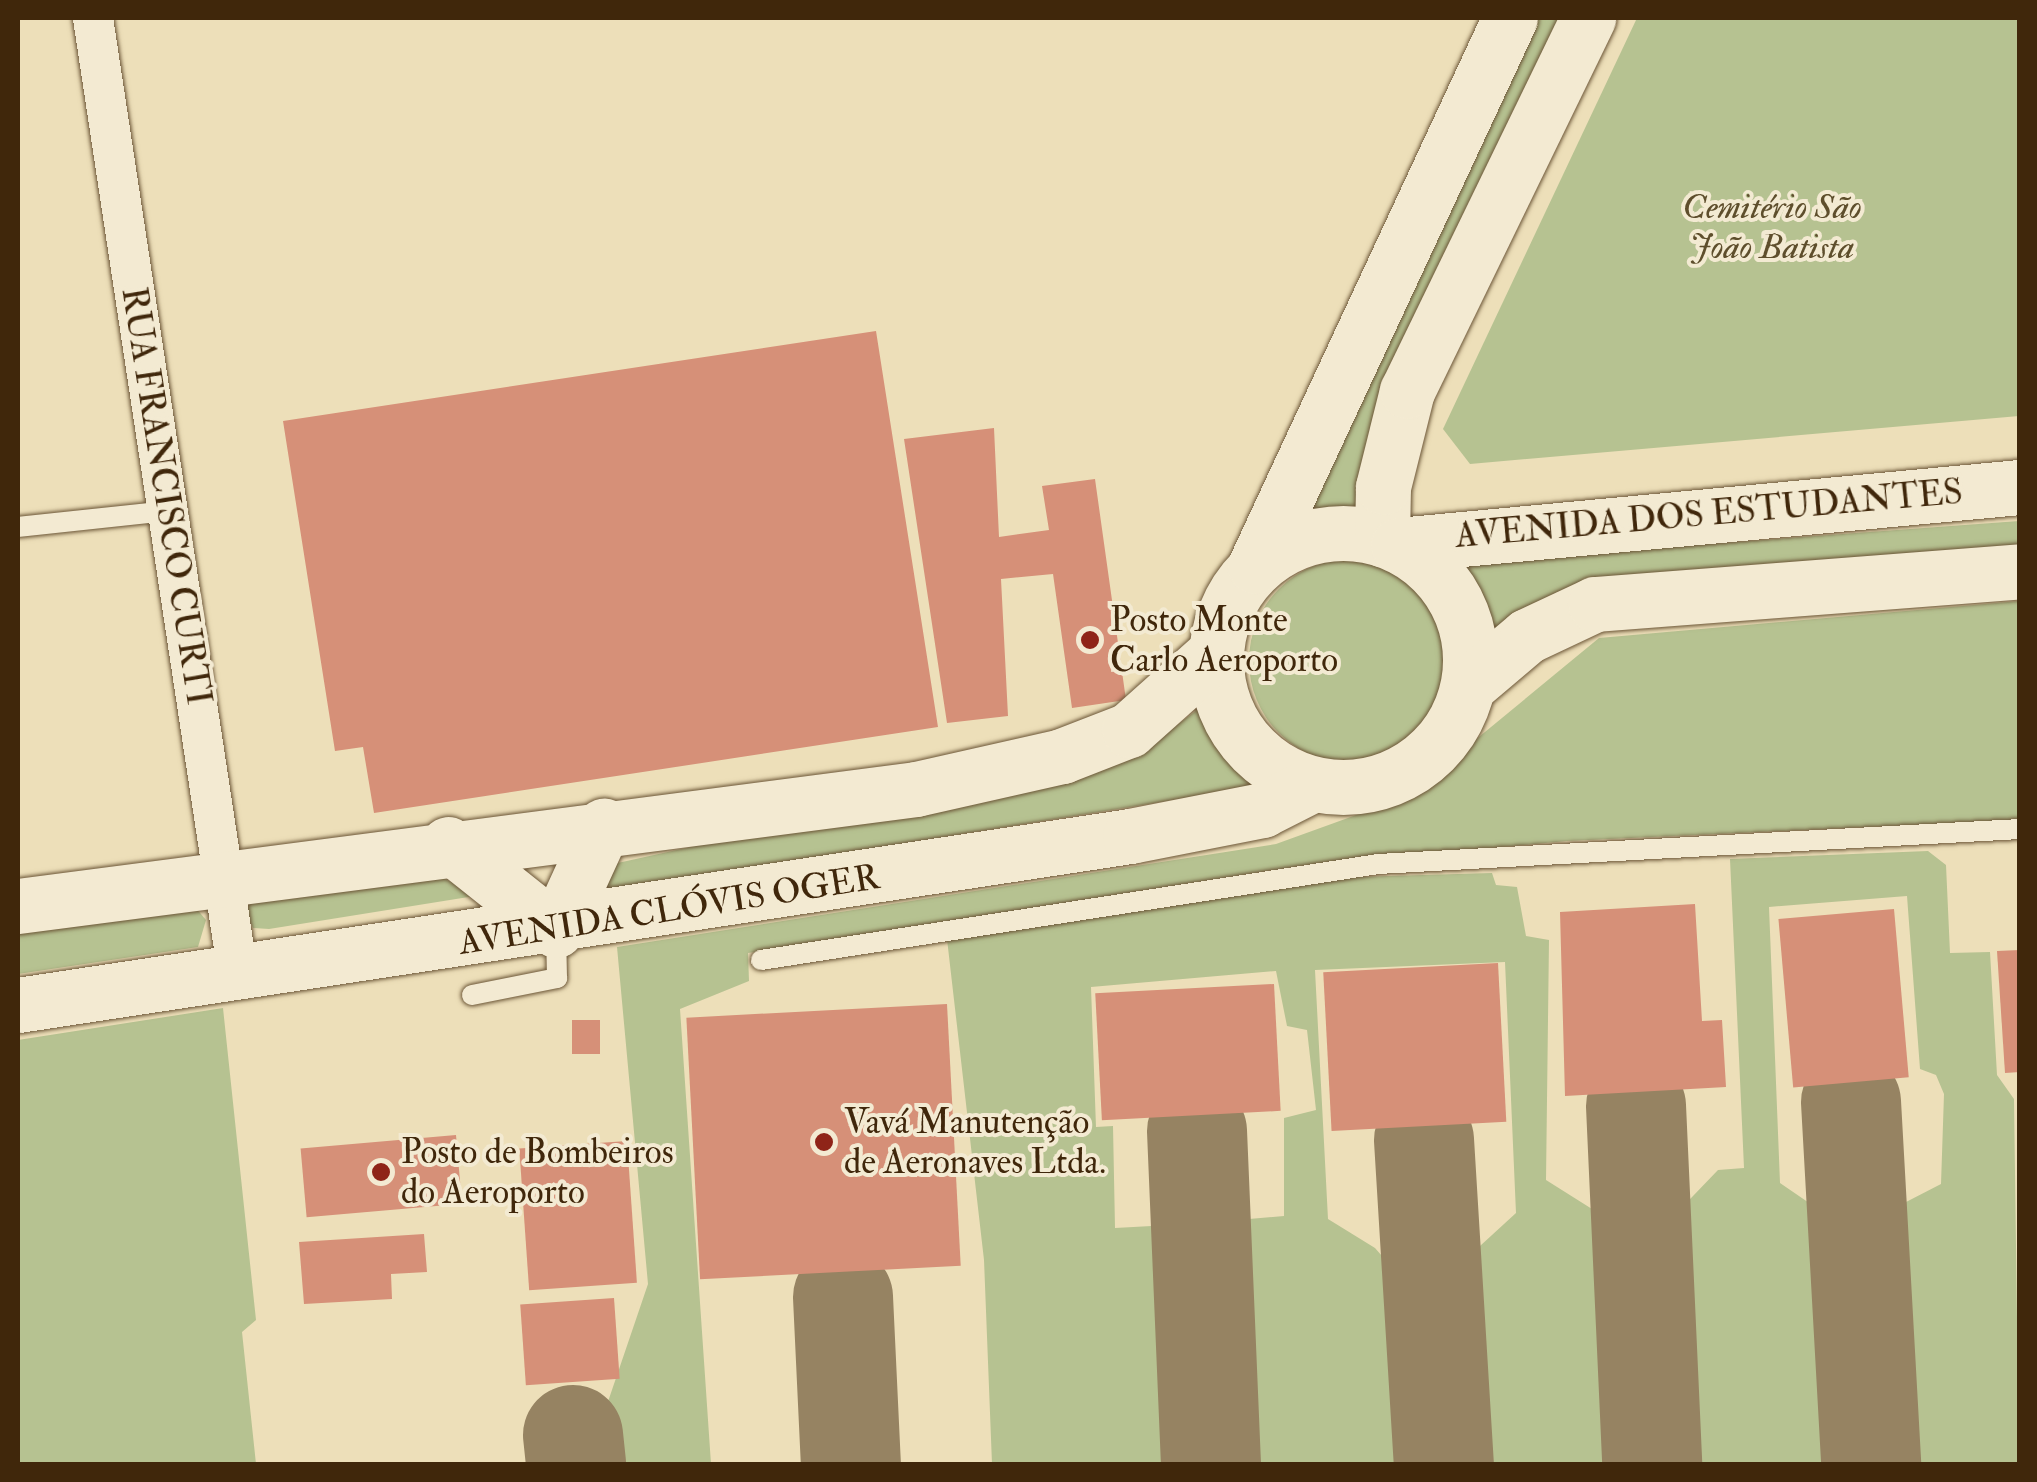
<!DOCTYPE html>
<html>
<head>
<meta charset="utf-8">
<style>
	body { margin:0 }
	#map { position:relative; width:2037px; height:1482px; overflow:hidden; background:#eddfb9; font-family:"IM FELL Double Pica",serif }
	div>[style] { position:absolute }
	[style*='--x'] { left:calc(var(--x)*1px); top:calc(var(--y)*1px); width:calc(var(--w)*1px); rotate:calc(var(--a)*1deg) }
	.green>* { inset:0; background:#b6c291 }
	.round { border-radius:50% }
	.taxiway>* { height:100px; margin:-50px; padding:0 50px; transform-origin:50px; border-radius:50px; background:#968362 }
	.building>* { inset:0; background:#d69078; transform-origin:0 0 }
	.roads { filter:drop-shadow(0 0 2px #6b5536) drop-shadow(0 0 2px #6b5536) }
	.lane>* { height:20px; margin:-10px; padding:0 10px; transform-origin:10px; border-radius:10px; background:#f3ead2 }
	.street>* { height:40px; margin:-20px; padding:0 20px; transform-origin:20px; border-radius:20px; background:#f3ead2 }
	.secondary>* { height:55px; margin:-27.5px; padding:0 27.5px; transform-origin:27.5px; border-radius:27.5px; background:#f3ead2 }
	.secondary>.ring { margin:-27.5px; padding:0; box-sizing:content-box; background:none; border:55px solid #f3ead2; border-radius:50% }
	.dots>* { width:28px; height:28px; translate:-50% -50%; box-sizing:border-box; border:5px solid #f3ead2; border-radius:50% }
	span { translate:-50% -50%; white-space:nowrap; text-align:center; line-height:1.15; -webkit-text-stroke:8px #f3ead2; paint-order:stroke }
	.park-label { font-size:35px; color:#5e4e2c; font-style:italic }
	.street-label { font-size:35px; color:#40270b }
	.poi-label { font-size:35px; color:#40270b }
	.left { translate:0 -50%; text-align:left }
	.frame { position:absolute; inset:0; border:20px solid #40270b; pointer-events:none }
</style>
</head>
<body>
<div id="map">
	<div class="green">
		<div style="clip-path:polygon(1528px 18px,1570px 18px,1362px 509px,1292px 515px)"></div>
		<div style="clip-path:polygon(1637px 18px,2019px 18px,2019px 416px,1470px 464px,1443px 429px)"></div>
		<div style="clip-path:polygon(2019px 521px,2019px 559px,1655px 592px,1488px 657px,1466px 562px)"></div>
		<div class="round" style="left:1249px;top:559px;width:204px;height:204px"></div>
		<div style="clip-path:polygon(2019px 601px,2019px 820px,1567px 841px,1306px 865px,748px 953px,749px 981px,680px 1009px,711px 1464px,600px 1464px,598px 1431px,648px 1284px,617px 947px,1276px 844px,1406px 797px,1599px 638px)"></div>
		<div style="clip-path:polygon(1213px 698px,1228px 734px,1274px 784px,587px 894px,595px 868px,1149px 746px)"></div>
		<div style="clip-path:polygon(1928px 851px,1946px 865px,1950px 953px,1990px 952px,1997px 1075px,2014px 1099px,2019px 1464px,1890px 1464px,1875px 1218px,1941px 1184px,1944px 1094px,1936px 1075px,1920px 1069px,1907px 896px,1769px 907px,1780px 1183px,1834px 1220px,1846px 1464px,1680px 1464px,1668px 1222px,1718px 1170px,1744px 1168px,1730px 859px)"></div>
		<div style="clip-path:polygon(422px 869px,481px 895px,269px 929px,253px 928px,246px 913px,251px 896px)"></div>
		<div style="clip-path:polygon(1492px 873px,1496px 885px,1517px 887px,1526px 936px,1549px 940px,1546px 1180px,1619px 1226px,1629px 1464px,1466px 1464px,1457px 1283px,1468px 1257px,1516px 1213px,1505px 962px,1315px 970px,1328px 1219px,1375px 1248px,1409px 1287px,1421px 1464px,1235px 1464px,1226px 1221px,1284px 1216px,1284px 1118px,1316px 1110px,1307px 1030px,1287px 1026px,1276px 971px,1091px 987px,1096px 1127px,1113px 1126px,1115px 1228px,1170px 1225px,1180px 1260px,1189px 1464px,992px 1464px,984px 1260px,947px 939px,1355px 877px)"></div>
		<div style="clip-path:polygon(195px 907px,206px 920px,198px 947px,18px 974px,18px 933px)"></div>
		<div style="clip-path:polygon(223px 1008px,256px 1320px,242px 1332px,256px 1464px,18px 1464px,18px 1040px)"></div>
	</div>
	<div class="taxiway">
		<div style="--x:1851;--y:1102;--w:363;--a:86.8"></div>
		<div style="--x:1636;--y:1106;--w:358;--a:87.4"></div>
		<div style="--x:1197;--y:1131;--w:333;--a:87.6"></div>
		<div style="--x:1424;--y:1140;--w:325;--a:86.5"></div>
		<div style="--x:843;--y:1297;--w:167;--a:87.3"></div>
		<div style="--x:573;--y:1435;--w:29;--a:84"></div>
	</div>
	<div class="building">
		<div style="clip-path:polygon(876px 331px,938px 727px,374px 813px,363px 747px,335px 751px,283px 421px)"></div>
		<div style="clip-path:polygon(994px 428px,999px 537px,1049px 530px,1042px 486px,1095px 479px,1126px 700px,1072px 708px,1053px 574px,1001px 579px,1008px 716px,947px 723px,904px 439px)"></div>
		<div style="clip-path:polygon(1695px 904px,1702px 1021px,1722px 1020px,1726px 1087px,1565px 1096px,1560px 912px)"></div>
		<div style="left:1894px;top:909px;width:169px;height:116px;rotate:85deg"></div>
		<div style="clip-path:polygon(2020px 950px,2020px 1072px,2005px 1073px,1997px 951px)"></div>
		<div style="left:1498px;top:963px;width:159px;height:175px;rotate:87deg"></div>
		<div style="left:1274px;top:984px;width:127px;height:179px;rotate:87deg"></div>
		<div style="left:947px;top:1004px;width:262px;height:261px;rotate:87deg"></div>
		<div style="left:572px;top:1020px;width:28px;height:34px"></div>
		<div style="left:456px;top:1135px;width:69px;height:156px;rotate:85deg"></div>
		<div style="left:627px;top:1141px;width:142px;height:108px;rotate:86deg"></div>
		<div style="clip-path:polygon(424px 1234px,427px 1272px,391px 1274px,392px 1299px,304px 1304px,299px 1242px)"></div>
		<div style="left:614px;top:1298px;width:81px;height:94px;rotate:86deg"></div>
	</div>
	<div class="roads">
		<div class="lane">
			<div style="--x:18;--y:527;--w:151;--a:-6.1"></div>
			<div style="--x:761;--y:960;--w:624;--a:-8.84"></div>
			<div style="--x:1378;--y:864;--w:643;--a:-3.12"></div>
			<div style="--x:472;--y:995;--w:87;--a:-11.3"></div>
			<div style="--x:557;--y:978;--w:48;--a:-91.2"></div>
		</div>
		<div class="street">
			<div style="--x:93;--y:18;--w:967;--a:81.38"></div>
		</div>
		<div class="secondary">
			<div class="ring" style="left:1216px;top:533px;width:199px;height:199px"></div>
			<div style="--x:1382;--y:539;--w:52;--a:-88.9"></div>
			<div style="--x:1383;--y:487;--w:99;--a:-76"></div>
			<div style="--x:1407;--y:391;--w:415;--a:-64.1"></div>
			<div style="--x:1398;--y:545;--w:625;--a:-5.33"></div>
			<div style="--x:1255;--y:566;--w:604;--a:-65.05"></div>
			<div style="--x:1468;--y:686;--w:77;--a:-40.3"></div>
			<div style="--x:1527;--y:636;--w:75;--a:-25.2"></div>
			<div style="--x:1595;--y:604;--w:426;--a:-4.4"></div>
			<div style="--x:448;--y:844;--w:138;--a:38.5"></div>
			<div style="--x:18;--y:906;--w:906;--a:-7.42"></div>
			<div style="--x:916;--y:789;--w:150;--a:-12.7"></div>
			<div style="--x:1062;--y:756;--w:72;--a:-21.2"></div>
			<div style="--x:1129;--y:730;--w:115;--a:-41.8"></div>
			<div style="--x:556;--y:930;--w:115;--a:-65.4"></div>
			<div style="--x:18;--y:1005;--w:1125;--a:-8.64"></div>
			<div style="--x:1130;--y:836;--w:135;--a:-11.1"></div>
			<div style="--x:1262;--y:810;--w:57;--a:-27"></div>
		</div>
	</div>
	<div class="dots">
		<div style="left:1090px;top:640px;background:#8f2418"></div>
		<div style="left:824px;top:1142px;background:#8f2418"></div>
		<div style="left:381px;top:1172px;background:#8f2418"></div>
	</div>
	<div class="park-label">
		<span style="left:1772px;top:227px">Cemitério São<br>João Batista</span>
	</div>
	<div class="street-label">
		<span style="left:166px;top:496px;rotate:81deg">RUA FRANCISCO CURTI</span>
		<span style="left:1709px;top:514px;rotate:-5deg">AVENIDA DOS ESTUDANTES</span>
		<span style="left:669px;top:910px;rotate:-9deg">AVENIDA CLÓVIS OGER</span>
	</div>
	<div class="poi-label">
		<span class="left" style="left:1110px;top:640px">Posto Monte<br>Carlo Aeroporto</span>
		<span class="left" style="left:844px;top:1142px">Vavá Manutenção<br>de Aeronaves Ltda.</span>
		<span class="left" style="left:401px;top:1172px">Posto de Bombeiros<br>do Aeroporto</span>
	</div>
	<div class="frame"></div>
</div>
</body>
</html>
